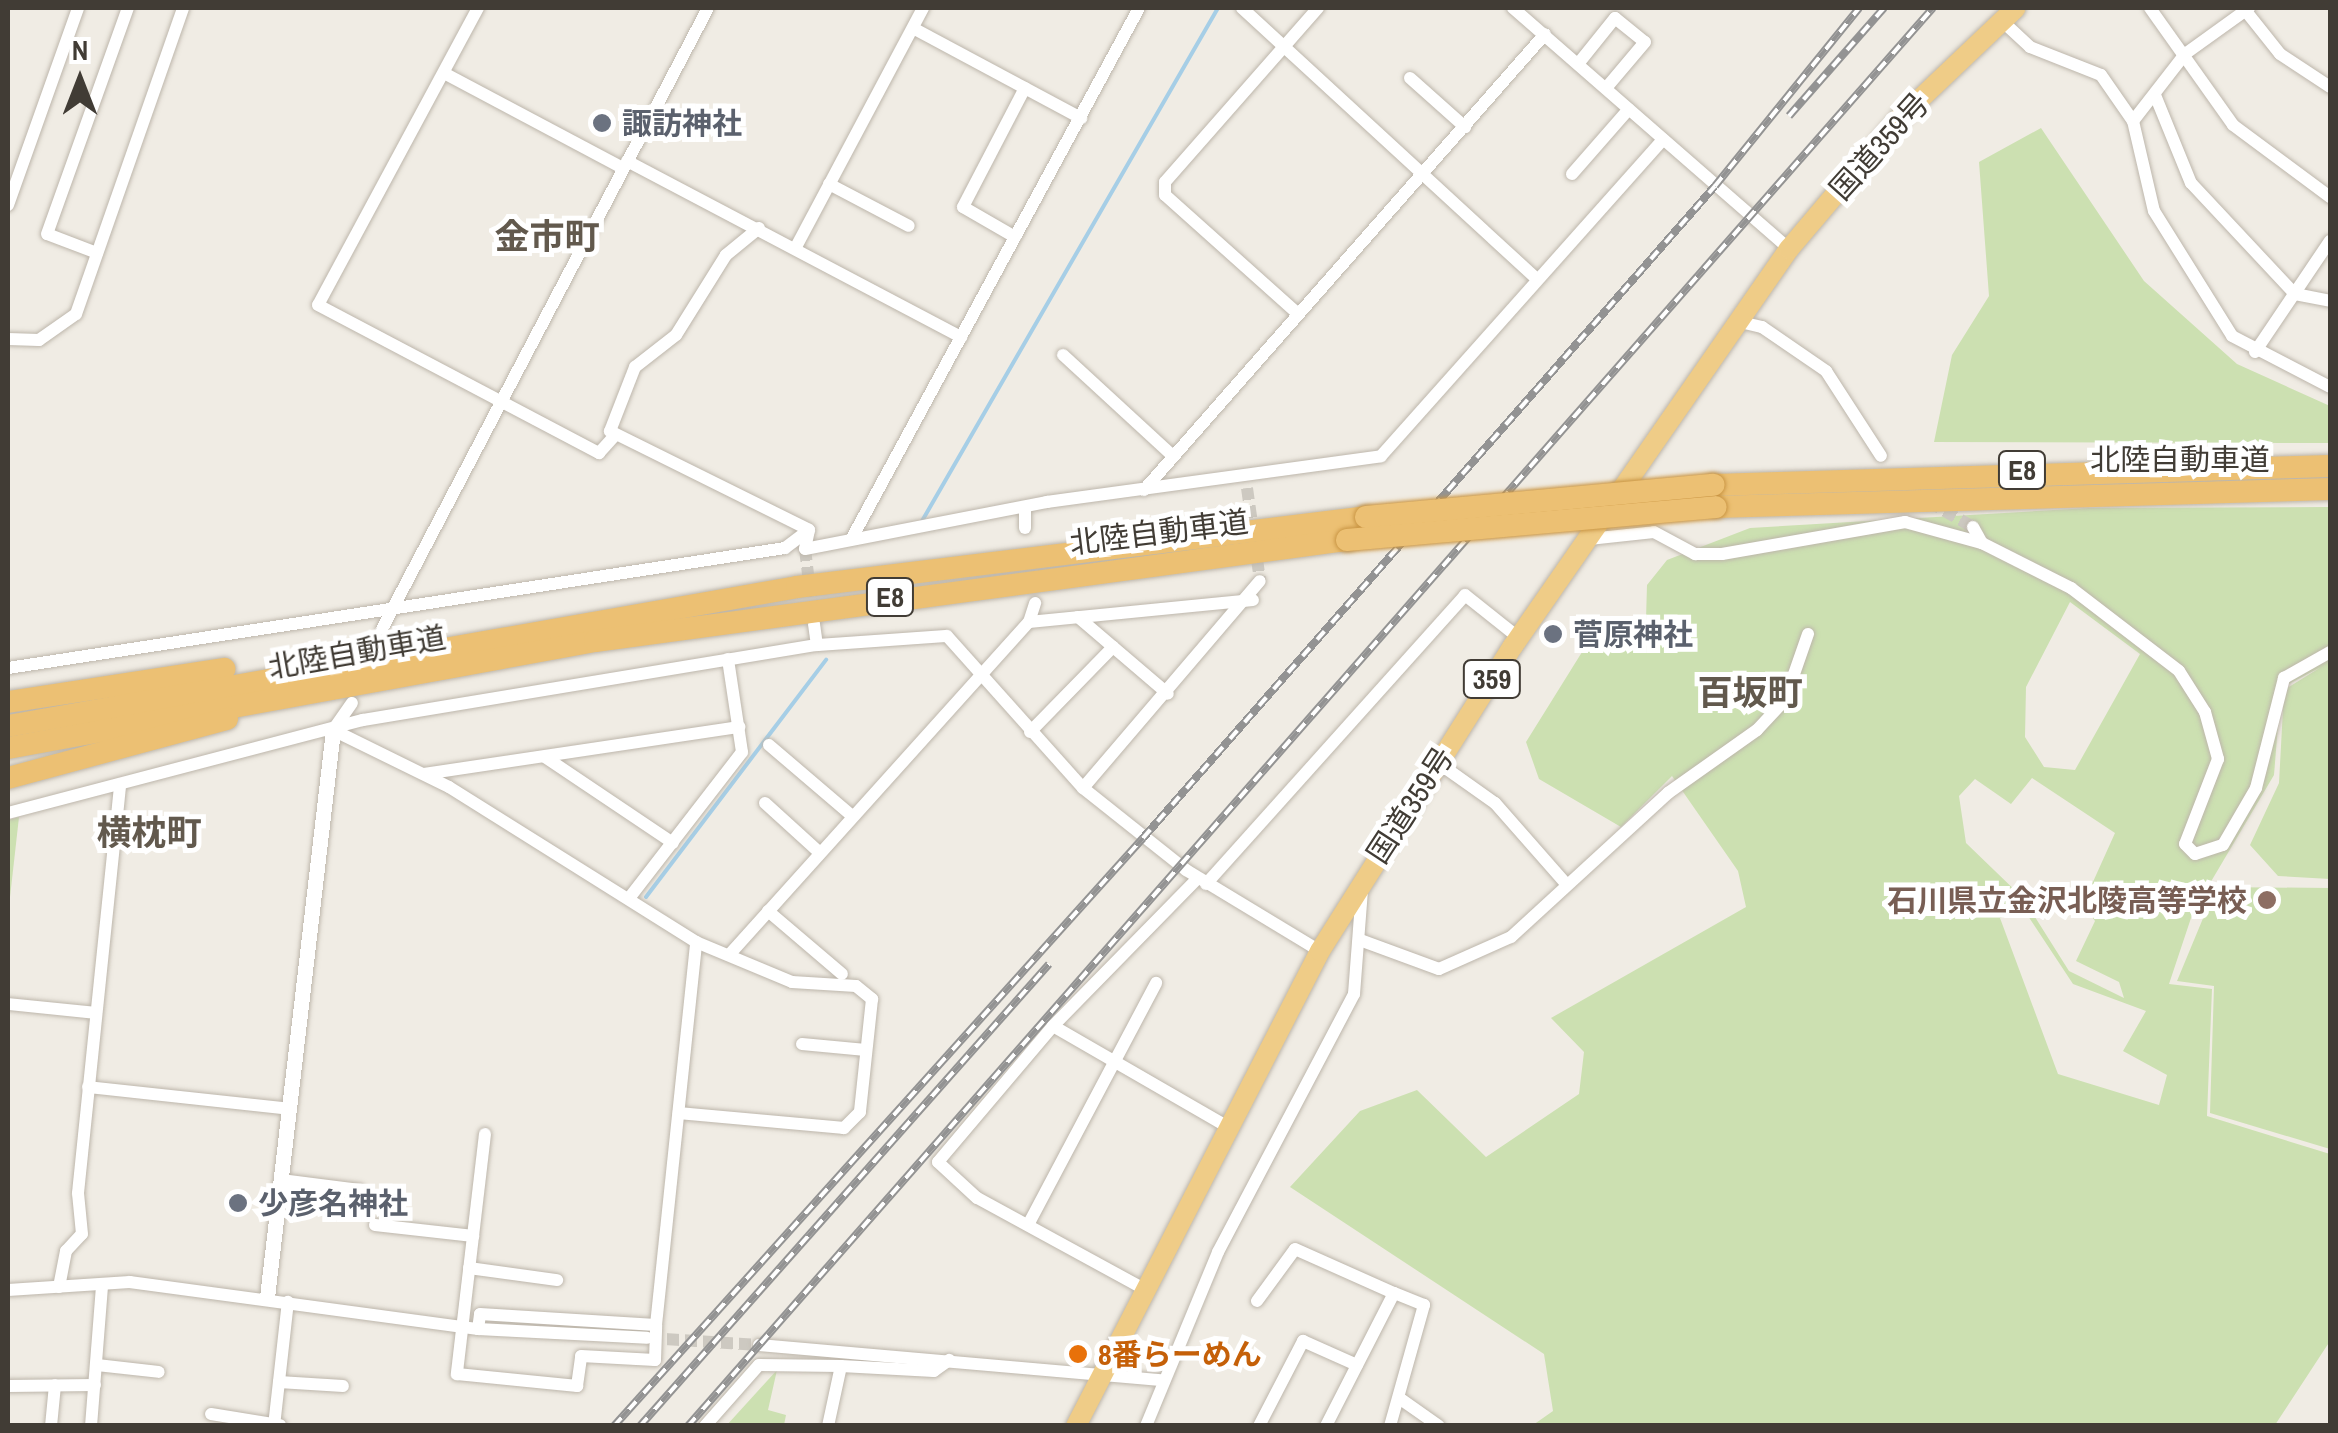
<!DOCTYPE html>
<html>
<head>
<meta charset="utf-8">
<style>
	body { margin:0 }
	#map { position:relative; width:2338px; height:1433px; overflow:hidden; background:#f0ece4; font-family:"Archivo Narrow","Noto Sans JP",sans-serif }
	div>[style] { position:absolute }
	[style*='--x'] { left:calc(var(--x)*1px); top:calc(var(--y)*1px); width:calc(var(--w)*1px); rotate:calc(var(--a)*1deg) }
	.green>* { inset:0; background:#cce0b1 }
	.stream>* { height:4px; margin:-2px; padding:0 2px; transform-origin:2px; border-radius:2px; background:#a6cee6 }
	.minor-tunnel>* { height:12px; margin-top:-6px; transform-origin:0; background:repeating-linear-gradient(90deg,#cdc9c1 0 12px,transparent 0 18px) }
	.roads { filter:drop-shadow(0 0 2px #bdb6ab) drop-shadow(0 0 2px #bdb6ab) }
	.minor>* { height:12px; margin:-6px; padding:0 6px; transform-origin:6px; border-radius:6px; background:#fff }
	.tertiary>* { height:15px; margin:-7.5px; padding:0 7.5px; transform-origin:7.5px; border-radius:7.5px; background:#fff }
	.trunk>* { height:20px; margin:-10px; padding:0 10px; transform-origin:10px; border-radius:10px; background:#efcc87 }
	.motorway>* { height:22px; margin:-11px; padding:0 11px; transform-origin:11px; border-radius:11px; background:#ecc073 }
	.rail>* { height:8px; margin-top:-4px; transform-origin:0; background:repeating-linear-gradient(90deg,#fff 0 11px,#939393 0 22px); box-sizing:border-box; border-block:2px solid #939393 }
	.bridges { filter:drop-shadow(0 0 2px #c99544) drop-shadow(0 0 2px #c99544) }
	.motorway-bridge>* { height:22px; margin:-11px; padding:0 11px; transform-origin:11px; border-radius:11px; background:#ecc073 }
	.dots>* { width:28px; height:28px; translate:-50% -50%; box-sizing:border-box; border:5px solid #fff; border-radius:50% }
	span { translate:-50% -50%; white-space:nowrap; text-align:center; line-height:1.15; -webkit-text-stroke:10px #fff; paint-order:stroke }
	.shield-label span { padding:2px 8px; background:#fff; border:2px solid; border-radius:8px; -webkit-text-stroke-width:0 }
	.shield-label { font-size:28px; color:#413c35; font-weight:700 }
	.worship-label { font-size:30px; color:#5b616d; font-weight:700 }
	.left { translate:0 -50%; text-align:left }
	.street-label { font-size:30px; color:#413c35 }
	.education-label { font-size:30px; color:#785e54; font-weight:700 }
	.right { translate:-100% -50%; text-align:right }
	.food-label { font-size:30px; color:#c56008; font-weight:700 }
	.quarter-label { font-size:35px; color:#62594d; font-weight:700 }
	.frame { position:absolute; inset:0; border:10px solid #413c35; pointer-events:none }
	.north { position:absolute; left:30px; top:30px; width:100px; height:100px; -webkit-text-stroke:8px #fff; paint-order:stroke; rotate:0deg; font-size:28px; font-weight:700; line-height:40px; text-align:center; color:#413c35 }
	.north::after { content:''; display:block; margin:auto; width:35px; height:45px; background:#413c35; clip-path:polygon(50% 0,100% 100%,50% 72%,0 100%) }
</style>
</head>
<body>
<div id="map">
	<div class="green">
		<div style="clip-path:polygon(2041px 128px,2144px 281px,2237px 364px,2330px 406px,2330px 443px,1934px 442px,1952px 355px,1989px 296px,1979px 162px)"></div>
		<div style="clip-path:polygon(evenodd,2330px 507px,2330px 879px,2278px 876px,2250px 845px,2279px 783px,2284px 690px,2321px 667px,2281px 688px,2274px 775px,2193px 912px,2169px 984px,2212px 989px,2207px 1116px,2330px 1154px,2330px 1341px,2275px 1425px,1533px 1425px,1553px 1411px,1544px 1354px,1290px 1187px,1360px 1111px,1417px 1090px,1486px 1157px,1579px 1094px,1584px 1052px,1551px 1018px,1746px 907px,1738px 871px,1672px 776px,1621px 827px,1539px 779px,1526px 742px,1597px 628px,1646px 619px,1647px 585px,1667px 560px,1750px 528px,2089px 508px,2330px 507px,2070px 602px,2140px 654px,2075px 770px,2044px 767px,2025px 737px,2026px 687px,2070px 602px,2330px 507px,2032px 778px,2115px 833px,2083px 904px,2095px 921px,2076px 961px,2119px 982px,2124px 998px,2069px 971px,2023px 898px,1966px 843px,1959px 796px,1975px 779px,2011px 804px,2032px 778px,2330px 507px,2024px 910px,2073px 984px,2146px 1011px,2123px 1051px,2167px 1075px,2159px 1105px,2058px 1074px,2000px 918px,2024px 910px)"></div>
		<div style="clip-path:polygon(19px 817px,8px 915px,8px 820px)"></div>
		<div style="clip-path:polygon(2216px 887px,2330px 888px,2330px 1149px,2210px 1113px,2214px 986px,2177px 981px)"></div>
		<div style="clip-path:polygon(777px 1370px,768px 1410px,786px 1415px,784px 1425px,726px 1426px)"></div>
	</div>
	<div class="stream">
		<div style="--x:922;--y:521;--w:592;--a:-60.02"></div>
		<div style="--x:646;--y:897;--w:298;--a:-52.8"></div>
	</div>
	<div class="minor-tunnel">
		<div style="--x:1247;--y:488;--w:94;--a:82"></div>
		<div style="--x:1929;--y:502;--w:51;--a:29.6"></div>
		<div style="--x:805;--y:549;--w:67;--a:83.2"></div>
		<div style="--x:368;--y:664;--w:38;--a:-68"></div>
		<div style="--x:649;--y:1338;--w:110;--a:3.6"></div>
	</div>
	<div class="roads">
		<div class="minor">
			<div style="--x:478;--y:8;--w:337;--a:118.3"></div>
			<div style="--x:318;--y:305;--w:318;--a:27.8"></div>
			<div style="--x:599;--y:453;--w:24;--a:-48"></div>
			<div style="--x:1242;--y:8;--w:401;--a:42.6"></div>
			<div style="--x:1513;--y:8;--w:366;--a:41.1"></div>
			<div style="--x:2150;--y:8;--w:143;--a:54.6"></div>
			<div style="--x:2233;--y:125;--w:121;--a:36.6"></div>
			<div style="--x:2245;--y:10;--w:56;--a:51.5"></div>
			<div style="--x:2280;--y:54;--w:60;--a:33.4"></div>
			<div style="--x:2000;--y:19;--w:41;--a:43"></div>
			<div style="--x:2030;--y:47;--w:76;--a:21.5"></div>
			<div style="--x:2101;--y:75;--w:56;--a:55.2"></div>
			<div style="--x:2133;--y:121;--w:92;--a:76.9"></div>
			<div style="--x:2154;--y:211;--w:147;--a:58"></div>
			<div style="--x:2232;--y:336;--w:110;--a:27.5"></div>
			<div style="--x:913;--y:28;--w:191;--a:28.2"></div>
			<div style="--x:1578;--y:64;--w:59;--a:-51.2"></div>
			<div style="--x:1615;--y:18;--w:38;--a:39"></div>
			<div style="--x:1645;--y:42;--w:60;--a:130.3"></div>
			<div style="--x:444;--y:73;--w:203;--a:28"></div>
			<div style="--x:1410;--y:78;--w:74;--a:41.7"></div>
			<div style="--x:2155;--y:95;--w:95;--a:67.8"></div>
			<div style="--x:2191;--y:183;--w:152;--a:46.9"></div>
			<div style="--x:2295;--y:294;--w:36;--a:11"></div>
			<div style="--x:2133;--y:121;--w:85;--a:-52.2"></div>
			<div style="--x:2185;--y:54;--w:79;--a:-35.7"></div>
			<div style="--x:627;--y:161;--w:378;--a:27.8"></div>
			<div style="--x:1572;--y:174;--w:86;--a:-48.8"></div>
			<div style="--x:829;--y:184;--w:90;--a:27.7"></div>
			<div style="--x:8;--y:205;--w:209;--a:-70.4"></div>
			<div style="--x:759;--y:228;--w:43;--a:140.7"></div>
			<div style="--x:726;--y:255;--w:94;--a:122"></div>
			<div style="--x:676;--y:335;--w:52;--a:142"></div>
			<div style="--x:635;--y:367;--w:69;--a:111.3"></div>
			<div style="--x:610;--y:431;--w:222;--a:26.4"></div>
			<div style="--x:1015;--y:237;--w:60;--a:-150"></div>
			<div style="--x:963;--y:207;--w:134;--a:-62.5"></div>
			<div style="--x:796;--y:247;--w:271;--a:-62"></div>
			<div style="--x:97;--y:253;--w:53;--a:-159.2"></div>
			<div style="--x:47;--y:234;--w:240;--a:-70.3"></div>
			<div style="--x:1297;--y:313;--w:177;--a:-138.2"></div>
			<div style="--x:1165;--y:195;--w:13;--a:-90"></div>
			<div style="--x:1165;--y:182;--w:232;--a:-48.7"></div>
			<div style="--x:1736;--y:321;--w:27;--a:13"></div>
			<div style="--x:1762;--y:327;--w:78;--a:34.5"></div>
			<div style="--x:1826;--y:371;--w:101;--a:57.1"></div>
			<div style="--x:8;--y:339;--w:31;--a:2"></div>
			<div style="--x:39;--y:340;--w:45;--a:-35.1"></div>
			<div style="--x:76;--y:314;--w:324;--a:-70.7"></div>
			<div style="--x:2255;--y:352;--w:134;--a:-56"></div>
			<div style="--x:1063;--y:355;--w:149;--a:42.6"></div>
			<div style="--x:1144;--y:490;--w:607;--a:-48.67"></div>
			<div style="--x:1025;--y:510;--w:18;--a:90"></div>
			<div style="--x:1973;--y:527;--w:18;--a:61"></div>
			<div style="--x:809;--y:530;--w:19;--a:102"></div>
			<div style="--x:805;--y:549;--w:247;--a:-11"></div>
			<div style="--x:1047;--y:502;--w:337;--a:-7.8"></div>
			<div style="--x:1381;--y:456;--w:424;--a:-48.3"></div>
			<div style="--x:852;--y:538;--w:603;--a:-61.56"></div>
			<div style="--x:1589;--y:539;--w:65;--a:-6.1"></div>
			<div style="--x:1654;--y:532;--w:47;--a:28.2"></div>
			<div style="--x:1695;--y:554;--w:27;--a:0"></div>
			<div style="--x:1722;--y:554;--w:186;--a:-9.9"></div>
			<div style="--x:1905;--y:522;--w:80;--a:15.3"></div>
			<div style="--x:1982;--y:543;--w:100;--a:26.8"></div>
			<div style="--x:2071;--y:588;--w:136;--a:37.5"></div>
			<div style="--x:2179;--y:671;--w:49;--a:57.6"></div>
			<div style="--x:2205;--y:712;--w:49;--a:74.5"></div>
			<div style="--x:2218;--y:759;--w:91;--a:111.2"></div>
			<div style="--x:2185;--y:844;--w:14;--a:45"></div>
			<div style="--x:2195;--y:854;--w:29;--a:-18"></div>
			<div style="--x:2223;--y:845;--w:66;--a:-59.9"></div>
			<div style="--x:2256;--y:788;--w:114;--a:-75.7"></div>
			<div style="--x:2284;--y:678;--w:53;--a:-29.5"></div>
			<div style="--x:1078;--y:617;--w:118;--a:40.5"></div>
			<div style="--x:1029;--y:622;--w:225;--a:-5.6"></div>
			<div style="--x:814;--y:624;--w:21;--a:82"></div>
			<div style="--x:382;--y:629;--w:701;--a:-62.3"></div>
			<div style="--x:8;--y:668;--w:786;--a:-8.78"></div>
			<div style="--x:785;--y:548;--w:30;--a:-37"></div>
			<div style="--x:333;--y:730;--w:129;--a:26.2"></div>
			<div style="--x:449;--y:787;--w:292;--a:32.1"></div>
			<div style="--x:696;--y:942;--w:104;--a:22.6"></div>
			<div style="--x:792;--y:982;--w:64;--a:3.6"></div>
			<div style="--x:856;--y:986;--w:21;--a:39"></div>
			<div style="--x:872;--y:999;--w:114;--a:96.1"></div>
			<div style="--x:860;--y:1112;--w:23;--a:135"></div>
			<div style="--x:844;--y:1128;--w:166;--a:-174.8"></div>
			<div style="--x:333;--y:730;--w:33;--a:-55"></div>
			<div style="--x:1030;--y:732;--w:119;--a:-45.7"></div>
			<div style="--x:769;--y:745;--w:109;--a:40.5"></div>
			<div style="--x:545;--y:757;--w:154;--a:33.9"></div>
			<div style="--x:1437;--y:762;--w:71;--a:35.3"></div>
			<div style="--x:1495;--y:803;--w:109;--a:48.7"></div>
			<div style="--x:424;--y:774;--w:319;--a:-8.5"></div>
			<div style="--x:1083;--y:788;--w:272;--a:-49.5"></div>
			<div style="--x:765;--y:803;--w:74;--a:42.3"></div>
			<div style="--x:8;--y:813;--w:367;--a:-14.7"></div>
			<div style="--x:363;--y:720;--w:460;--a:-9.4"></div>
			<div style="--x:817;--y:645;--w:130;--a:-4"></div>
			<div style="--x:947;--y:636;--w:204;--a:48.2"></div>
			<div style="--x:1083;--y:788;--w:132;--a:38.5"></div>
			<div style="--x:1186;--y:870;--w:157;--a:31.2"></div>
			<div style="--x:1206;--y:884;--w:388;--a:-48.1"></div>
			<div style="--x:1465;--y:595;--w:69;--a:38.5"></div>
			<div style="--x:630;--y:897;--w:183;--a:-52.3"></div>
			<div style="--x:742;--y:752;--w:94;--a:-98.6"></div>
			<div style="--x:768;--y:911;--w:97;--a:40.4"></div>
			<div style="--x:1360;--y:940;--w:84;--a:20.2"></div>
			<div style="--x:1439;--y:969;--w:79;--a:-24"></div>
			<div style="--x:1511;--y:937;--w:213;--a:-42.5"></div>
			<div style="--x:1668;--y:793;--w:109;--a:-35.3"></div>
			<div style="--x:1757;--y:730;--w:41;--a:-47"></div>
			<div style="--x:1785;--y:700;--w:70;--a:-70.8"></div>
			<div style="--x:729;--y:955;--w:448;--a:-48"></div>
			<div style="--x:1029;--y:622;--w:20;--a:-72"></div>
			<div style="--x:8;--y:1004;--w:88;--a:5.8"></div>
			<div style="--x:1053;--y:1026;--w:207;--a:-45.6"></div>
			<div style="--x:802;--y:1044;--w:64;--a:5.4"></div>
			<div style="--x:88;--y:1087;--w:203;--a:6.2"></div>
			<div style="--x:485;--y:1134;--w:242;--a:96.7"></div>
			<div style="--x:457;--y:1374;--w:121;--a:5.7"></div>
			<div style="--x:577;--y:1386;--w:30;--a:-82"></div>
			<div style="--x:581;--y:1356;--w:74;--a:3.1"></div>
			<div style="--x:655;--y:1360;--w:35;--a:-88"></div>
			<div style="--x:281;--y:1180;--w:79;--a:7.3"></div>
			<div style="--x:375;--y:1225;--w:99;--a:6.4"></div>
			<div style="--x:1028;--y:1225;--w:274;--a:-62.1"></div>
			<div style="--x:469;--y:1268;--w:89;--a:7.8"></div>
			<div style="--x:59;--y:1287;--w:37;--a:-79"></div>
			<div style="--x:66;--y:1251;--w:23;--a:-47"></div>
			<div style="--x:82;--y:1234;--w:41;--a:-95.6"></div>
			<div style="--x:78;--y:1193;--w:411;--a:-84.1"></div>
			<div style="--x:8;--y:1290;--w:122;--a:-3.8"></div>
			<div style="--x:130;--y:1282;--w:351;--a:7.7"></div>
			<div style="--x:478;--y:1329;--w:169;--a:3"></div>
			<div style="--x:1146;--y:1290;--w:192;--a:-151.4"></div>
			<div style="--x:977;--y:1198;--w:53;--a:-137.3"></div>
			<div style="--x:938;--y:1162;--w:178;--a:-49.8"></div>
			<div style="--x:1053;--y:1026;--w:204;--a:30"></div>
			<div style="--x:1257;--y:1301;--w:64;--a:-53.8"></div>
			<div style="--x:1295;--y:1249;--w:108;--a:24"></div>
			<div style="--x:1394;--y:1293;--w:149;--a:117.1"></div>
			<div style="--x:478;--y:1329;--w:15;--a:-82"></div>
			<div style="--x:480;--y:1314;--w:176;--a:3.6"></div>
			<div style="--x:656;--y:1325;--w:385;--a:-84"></div>
			<div style="--x:759;--y:1345;--w:406;--a:5"></div>
			<div style="--x:97;--y:1365;--w:62;--a:6.4"></div>
			<div style="--x:279;--y:1382;--w:64;--a:3.6"></div>
			<div style="--x:8;--y:1386;--w:87;--a:-0.7"></div>
			<div style="--x:1402;--y:1400;--w:45;--a:35.1"></div>
			<div style="--x:211;--y:1414;--w:70;--a:9.1"></div>
			<div style="--x:51;--y:1426;--w:41;--a:-84.4"></div>
			<div style="--x:91;--y:1426;--w:140;--a:-85.5"></div>
			<div style="--x:274;--y:1426;--w:125;--a:-83.6"></div>
			<div style="--x:705;--y:1426;--w:81;--a:-48.5"></div>
			<div style="--x:759;--y:1365;--w:82;--a:0.7"></div>
			<div style="--x:828;--y:1426;--w:61;--a:-77.8"></div>
			<div style="--x:841;--y:1366;--w:93;--a:3.1"></div>
			<div style="--x:934;--y:1371;--w:19;--a:-36"></div>
			<div style="--x:1146;--y:1426;--w:188;--a:-67.5"></div>
			<div style="--x:1218;--y:1252;--w:292;--a:-62.2"></div>
			<div style="--x:1354;--y:994;--w:104;--a:-85.6"></div>
			<div style="--x:1259;--y:1426;--w:96;--a:-62.6"></div>
			<div style="--x:1303;--y:1341;--w:59;--a:24"></div>
			<div style="--x:1390;--y:1426;--w:126;--a:-74.3"></div>
			<div style="--x:1424;--y:1305;--w:32;--a:-158"></div>
		</div>
		<div class="tertiary">
			<div style="--x:267;--y:1297;--w:571;--a:-83.36"></div>
		</div>
		<div class="trunk">
			<div style="--x:1076;--y:1426;--w:534;--a:-62.81"></div>
			<div style="--x:1320;--y:951;--w:361;--a:-57.7"></div>
			<div style="--x:1513;--y:646;--w:484;--a:-55.2"></div>
			<div style="--x:1789;--y:249;--w:173;--a:-49.7"></div>
			<div style="--x:1901;--y:117;--w:158;--a:-43.5"></div>
		</div>
		<div class="motorway">
			<div style="--x:1714;--y:485;--w:616;--a:-1.77"></div>
			<div style="--x:1716;--y:507;--w:614;--a:-1.68"></div>
			<div style="--x:8;--y:702;--w:219;--a:-8.7"></div>
			<div style="--x:8;--y:726;--w:801;--a:-9.99"></div>
			<div style="--x:797;--y:587;--w:573;--a:-7.01"></div>
			<div style="--x:8;--y:748;--w:597;--a:-10.33"></div>
			<div style="--x:595;--y:641;--w:759;--a:-7.65"></div>
			<div style="--x:8;--y:778;--w:227;--a:-15.1"></div>
		</div>
	</div>
	<div class="rail">
		<div style="--x:1789;--y:116;--w:144;--a:-48.7"></div>
		<div style="--x:614;--y:1426;--w:791;--a:-48.02"></div>
		<div style="--x:1143;--y:838;--w:867;--a:-48.74"></div>
		<div style="--x:1715;--y:186;--w:229;--a:-51"></div>
		<div style="--x:640;--y:1426;--w:617;--a:-48.48"></div>
		<div style="--x:688;--y:1426;--w:1887;--a:-48.72"></div>
	</div>
	<div class="bridges">
		<div class="motorway-bridge">
			<div style="--x:1366;--y:517;--w:349;--a:-5.3"></div>
			<div style="--x:1347;--y:540;--w:370;--a:-5.1"></div>
		</div>
	</div>
	<div class="dots">
		<div style="left:602px;top:123px;background:#6b7280"></div>
		<div style="left:1553px;top:634px;background:#6b7280"></div>
		<div style="left:2267px;top:900px;background:#8d6e63"></div>
		<div style="left:238px;top:1203px;background:#6b7280"></div>
		<div style="left:1078px;top:1354px;background:#e8710a"></div>
	</div>
	<div class="shield-label">
		<span style="left:2022px;top:470px">E8</span>
		<span style="left:890px;top:597px">E8</span>
		<span style="left:1492px;top:679px">359</span>
	</div>
	<div class="worship-label">
		<span class="left" style="left:622px;top:123px">諏訪神社</span>
		<span class="left" style="left:1573px;top:634px">菅原神社</span>
		<span class="left" style="left:258px;top:1203px">少彦名神社</span>
	</div>
	<div class="street-label">
		<span style="left:1879px;top:146px;rotate:-48deg">国道359号</span>
		<span style="left:2180px;top:459px">北陸自動車道</span>
		<span style="left:1159px;top:532px;rotate:-7deg">北陸自動車道</span>
		<span style="left:357px;top:652px;rotate:-10deg">北陸自動車道</span>
		<span style="left:1410px;top:805px;rotate:-57deg">国道359号</span>
	</div>
	<div class="education-label">
		<span class="right" style="left:2247px;top:900px">石川県立金沢北陵高等学校</span>
	</div>
	<div class="food-label">
		<span class="left" style="left:1098px;top:1354px">8番らーめん</span>
	</div>
	<div class="quarter-label">
		<span style="left:547px;top:237px">金市町</span>
		<span style="left:1750px;top:693px">百坂町</span>
		<span style="left:149px;top:833px">横枕町</span>
	</div>
	<div class="frame"></div>
	<div class="north">N</div>
</div>
</body>
</html>
